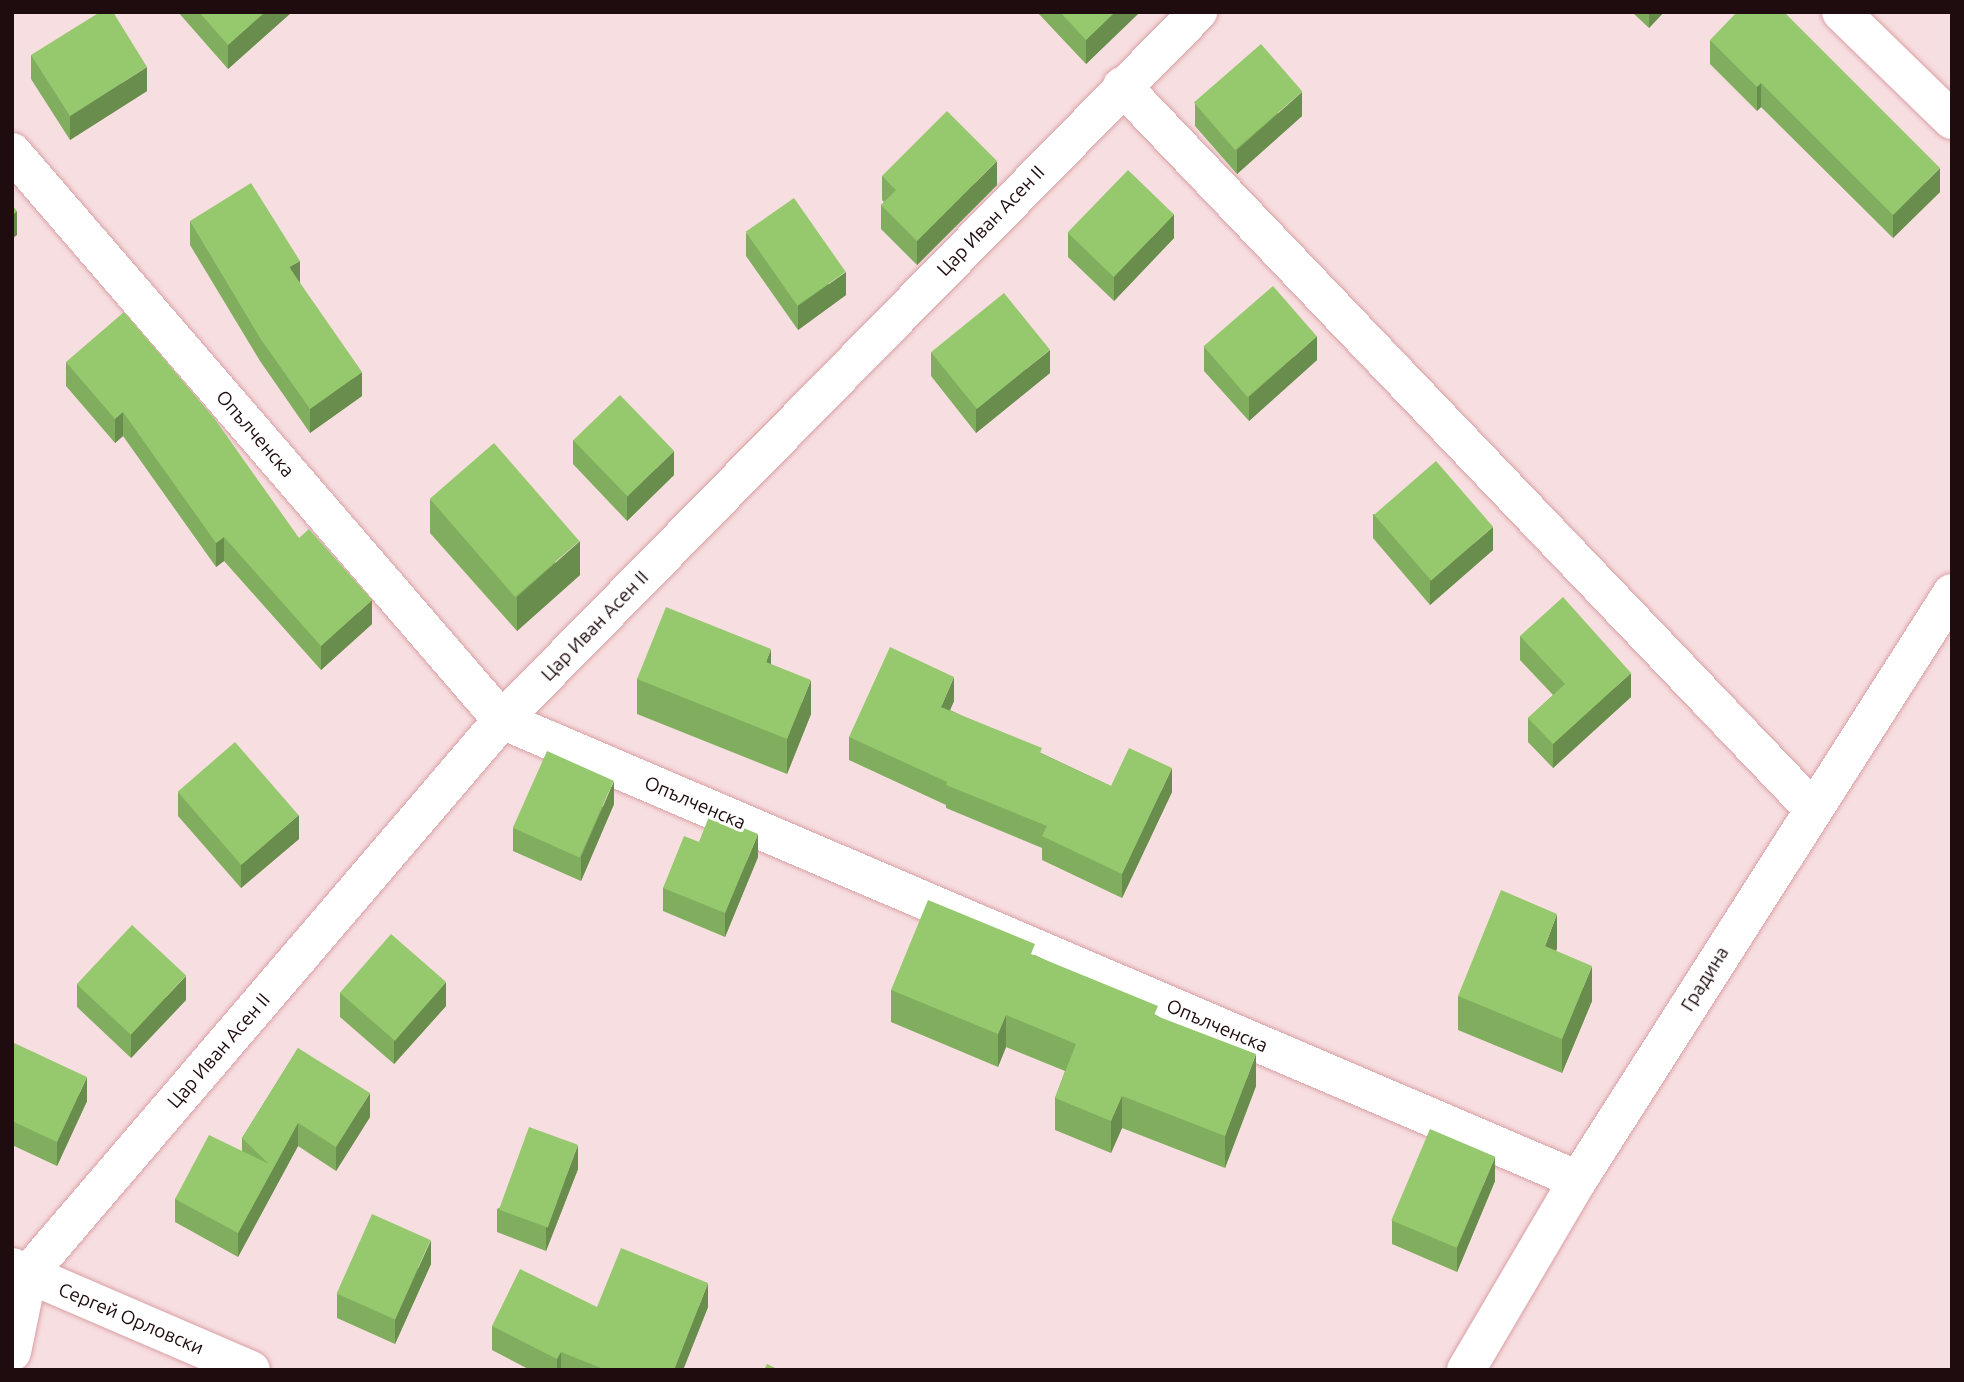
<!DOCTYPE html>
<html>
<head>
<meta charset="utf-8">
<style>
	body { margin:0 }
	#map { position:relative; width:1964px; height:1382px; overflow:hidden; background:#f7dee0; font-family:Ubuntu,sans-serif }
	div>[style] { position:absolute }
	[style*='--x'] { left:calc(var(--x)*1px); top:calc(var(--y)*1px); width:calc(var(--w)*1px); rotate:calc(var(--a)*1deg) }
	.roads { filter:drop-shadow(0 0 2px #d9a0a5) drop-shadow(0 0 2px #d9a0a5) }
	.minor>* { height:38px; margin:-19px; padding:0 19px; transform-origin:19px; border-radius:19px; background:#fff }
	.wall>* { inset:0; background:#81ad5f }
	.shaded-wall>* { inset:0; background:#698d4d }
	.building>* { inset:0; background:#96c96e; transform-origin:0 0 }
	span { translate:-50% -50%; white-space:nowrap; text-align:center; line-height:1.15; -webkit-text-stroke:6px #fff; paint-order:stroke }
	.street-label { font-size:19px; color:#1f0c0e }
	.frame { position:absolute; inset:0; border:14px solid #1f0c0e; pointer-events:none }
</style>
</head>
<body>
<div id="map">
	<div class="roads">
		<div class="minor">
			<div style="--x:1841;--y:12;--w:155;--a:44.2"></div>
			<div style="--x:1122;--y:86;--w:1000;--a:46.3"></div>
			<div style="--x:12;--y:152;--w:750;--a:49.22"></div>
			<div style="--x:502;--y:720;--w:1170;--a:23.15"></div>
			<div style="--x:12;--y:1267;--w:260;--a:23.3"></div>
			<div style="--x:12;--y:1352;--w:80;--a:-78.4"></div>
			<div style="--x:28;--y:1274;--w:729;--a:-49.45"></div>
			<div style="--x:502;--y:720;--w:993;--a:-45.49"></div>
			<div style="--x:1466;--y:1370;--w:221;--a:-59.5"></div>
			<div style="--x:1578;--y:1180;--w:696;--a:-57.5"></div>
		</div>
	</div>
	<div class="wall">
		<div style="clip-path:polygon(178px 12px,292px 12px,228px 69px)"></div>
		<div style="clip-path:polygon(1037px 12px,1140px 12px,1086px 64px)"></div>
		<div style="clip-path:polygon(1632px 12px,1664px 12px,1649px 28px)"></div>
		<div style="clip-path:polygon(1710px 40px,1940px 192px,1893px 238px,1761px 107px,1757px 111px,1710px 64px)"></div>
		<div style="clip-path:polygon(31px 55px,147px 91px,70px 140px,31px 79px)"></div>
		<div style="clip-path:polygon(1195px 103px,1302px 116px,1237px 174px,1195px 126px)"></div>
		<div style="clip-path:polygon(882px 176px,997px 185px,917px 265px,881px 229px,881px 205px,884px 202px,882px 200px)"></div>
		<div style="clip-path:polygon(190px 221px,300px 283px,362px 396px,310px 433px,260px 361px,190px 245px)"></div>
		<div style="clip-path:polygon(746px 233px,846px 295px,798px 330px,746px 256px)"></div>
		<div style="clip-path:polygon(1068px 233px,1174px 238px,1114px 301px,1068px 257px)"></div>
		<div style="clip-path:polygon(1204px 347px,1317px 360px,1249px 421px,1204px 371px)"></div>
		<div style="clip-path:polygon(931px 352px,1050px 373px,976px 433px,931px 376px)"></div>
		<div style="clip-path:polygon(66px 362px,372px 624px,321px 670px,224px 561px,216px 567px,123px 436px,115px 443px,66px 386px)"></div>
		<div style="clip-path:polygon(573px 440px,674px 475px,627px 521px,573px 464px)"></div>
		<div style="clip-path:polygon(430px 499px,580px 575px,517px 631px,430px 533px)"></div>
		<div style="clip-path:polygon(1373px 514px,1493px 550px,1430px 605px,1373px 538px)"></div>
		<div style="clip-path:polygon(1520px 636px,1631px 697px,1553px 768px,1528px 742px,1528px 718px,1553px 695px,1520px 660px)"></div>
		<div style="clip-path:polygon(771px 664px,811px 714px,787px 774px,637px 714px,637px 679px)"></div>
		<div style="clip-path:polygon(954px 701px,950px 710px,1111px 786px,1172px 792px,1122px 898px,1042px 860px,1042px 848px,946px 808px,946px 805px,849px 760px,849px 737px)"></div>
		<div style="clip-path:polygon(178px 792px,299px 839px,241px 888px,178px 816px)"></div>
		<div style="clip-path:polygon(614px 804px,581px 881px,513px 851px,513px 828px)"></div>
		<div style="clip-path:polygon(758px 857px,725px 937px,663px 911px,663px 888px)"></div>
		<div style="clip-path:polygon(1557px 948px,1556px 951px,1592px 1001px,1562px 1073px,1458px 1030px,1458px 996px)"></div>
		<div style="clip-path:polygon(1035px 955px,1158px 1016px,1256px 1086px,1225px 1168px,1122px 1128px,1111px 1153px,1055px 1130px,1055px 1098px,1065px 1071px,1006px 1047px,998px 1067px,891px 1022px,891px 990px)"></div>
		<div style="clip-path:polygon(77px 984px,186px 1000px,131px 1058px,77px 1007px)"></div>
		<div style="clip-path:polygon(340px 993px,446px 1006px,394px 1064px,340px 1017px)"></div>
		<div style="clip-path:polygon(12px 1042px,87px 1101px,57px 1166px,12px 1145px)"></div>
		<div style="clip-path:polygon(298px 1048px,370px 1117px,336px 1171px,298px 1146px,238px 1257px,175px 1222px,175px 1199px,242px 1151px,242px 1138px)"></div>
		<div style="clip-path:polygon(578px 1169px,546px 1251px,497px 1232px,497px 1209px)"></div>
		<div style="clip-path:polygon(1495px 1181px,1457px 1272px,1392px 1244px,1392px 1220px)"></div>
		<div style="clip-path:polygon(431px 1264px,395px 1344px,337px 1318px,337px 1294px)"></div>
		<div style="clip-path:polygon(597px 1307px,708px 1307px,683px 1370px,530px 1370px,492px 1350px,492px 1326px)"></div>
	</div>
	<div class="shaded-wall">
		<div style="clip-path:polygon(265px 12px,292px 12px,228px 69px,228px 45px)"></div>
		<div style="clip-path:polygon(1115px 12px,1140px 12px,1086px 64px,1086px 40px)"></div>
		<div style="clip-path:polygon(1649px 12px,1664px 12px,1649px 28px)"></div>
		<div style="clip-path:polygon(147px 67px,147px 91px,70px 140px,70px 116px)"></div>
		<div style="clip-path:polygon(1761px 83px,1761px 107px,1757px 111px,1757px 87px)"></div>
		<div style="clip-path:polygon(1302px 92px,1302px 116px,1237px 174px,1237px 150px)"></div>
		<div style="clip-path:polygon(997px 161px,997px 185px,917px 265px,917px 241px)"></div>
		<div style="clip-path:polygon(1940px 168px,1940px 192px,1893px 238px,1893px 215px)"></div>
		<div style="clip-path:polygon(17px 211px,17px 235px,12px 239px,12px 215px)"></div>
		<div style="clip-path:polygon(1174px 214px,1174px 238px,1114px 301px,1114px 277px)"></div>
		<div style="clip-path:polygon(300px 261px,300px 284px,289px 267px)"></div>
		<div style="clip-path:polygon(846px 272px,846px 295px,798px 330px,798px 306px)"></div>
		<div style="clip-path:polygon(1317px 336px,1317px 360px,1249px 421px,1249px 397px)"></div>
		<div style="clip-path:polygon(1050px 350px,1050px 373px,976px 433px,976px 409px)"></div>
		<div style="clip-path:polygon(362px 372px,362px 396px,310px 433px,310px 409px)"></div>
		<div style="clip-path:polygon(123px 412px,123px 436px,115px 443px,115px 419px)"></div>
		<div style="clip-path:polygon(674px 451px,674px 475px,627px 521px,627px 497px)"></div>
		<div style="clip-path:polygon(1493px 527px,1493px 550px,1430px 605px,1430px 581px)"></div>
		<div style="clip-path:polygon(224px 537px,224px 561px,216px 567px,216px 543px)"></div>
		<div style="clip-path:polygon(580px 541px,580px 575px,517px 631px,517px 597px)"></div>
		<div style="clip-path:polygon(372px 600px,372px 624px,321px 670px,321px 646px)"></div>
		<div style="clip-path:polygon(771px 649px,771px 684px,766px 662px)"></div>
		<div style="clip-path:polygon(1631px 673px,1631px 697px,1553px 768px,1553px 744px)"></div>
		<div style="clip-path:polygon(954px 677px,954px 701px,941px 730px,941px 707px)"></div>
		<div style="clip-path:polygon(811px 680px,811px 714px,787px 774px,787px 739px)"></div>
		<div style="clip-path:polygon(1172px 768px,1172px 792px,1122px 898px,1122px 874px)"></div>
		<div style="clip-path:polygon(614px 781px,614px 804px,581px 881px,581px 857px)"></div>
		<div style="clip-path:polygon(299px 815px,299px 839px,241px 888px,241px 864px)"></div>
		<div style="clip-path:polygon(758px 834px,758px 857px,725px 937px,725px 913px)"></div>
		<div style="clip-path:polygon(1557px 914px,1557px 948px,1545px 980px,1545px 946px)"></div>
		<div style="clip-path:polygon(1592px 966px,1592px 1001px,1562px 1073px,1562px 1039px)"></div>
		<div style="clip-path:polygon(186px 976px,186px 1000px,131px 1058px,131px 1034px)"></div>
		<div style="clip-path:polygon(446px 982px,446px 1006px,394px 1064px,394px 1041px)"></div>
		<div style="clip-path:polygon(1006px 1015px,1006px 1047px,998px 1067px,998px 1034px)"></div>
		<div style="clip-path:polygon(1256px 1054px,1256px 1086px,1225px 1168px,1225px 1136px)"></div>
		<div style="clip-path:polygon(87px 1077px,87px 1101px,57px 1166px,57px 1142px)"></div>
		<div style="clip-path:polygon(370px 1093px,370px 1117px,336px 1171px,336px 1147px)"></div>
		<div style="clip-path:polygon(1122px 1096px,1122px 1128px,1111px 1153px,1111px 1121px)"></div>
		<div style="clip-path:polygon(298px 1123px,298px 1146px,238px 1257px,238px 1233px)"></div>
		<div style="clip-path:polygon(578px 1145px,578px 1169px,546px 1251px,546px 1228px)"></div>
		<div style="clip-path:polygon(1495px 1157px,1495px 1181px,1457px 1272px,1457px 1248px)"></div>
		<div style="clip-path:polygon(431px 1240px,431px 1264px,395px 1344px,395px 1320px)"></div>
		<div style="clip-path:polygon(708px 1283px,708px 1307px,683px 1370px,674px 1370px)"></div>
		<div style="clip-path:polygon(561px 1352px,561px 1370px,557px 1370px,557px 1359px)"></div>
	</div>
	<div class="building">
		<div style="clip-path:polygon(100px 12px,113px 12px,147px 67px,70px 116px,31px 55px)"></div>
		<div style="clip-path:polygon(199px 12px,265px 12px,228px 45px)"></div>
		<div style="clip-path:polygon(1060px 12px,1115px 12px,1086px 40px)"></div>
		<div style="clip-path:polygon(1737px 12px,1784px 12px,1940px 168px,1893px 215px,1761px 83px,1757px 87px,1710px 40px)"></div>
		<div style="left:1261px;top:44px;width:63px;height:89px;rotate:49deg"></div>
		<div style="clip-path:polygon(947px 111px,997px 161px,917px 241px,881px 205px,896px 190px,882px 176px)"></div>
		<div style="left:1128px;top:170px;width:64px;height:87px;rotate:44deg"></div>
		<div style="clip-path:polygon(251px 183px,300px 261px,289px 267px,362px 372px,310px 409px,260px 338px,190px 221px)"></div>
		<div style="left:794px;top:198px;width:90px;height:59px;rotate:55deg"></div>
		<div style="clip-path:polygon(12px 205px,17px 211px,12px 215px)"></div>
		<div style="left:1273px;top:286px;width:67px;height:92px;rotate:49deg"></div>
		<div style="left:1004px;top:293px;width:73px;height:94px;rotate:51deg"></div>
		<div style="clip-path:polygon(124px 312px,214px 418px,299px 538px,309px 529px,372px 600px,321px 646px,224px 537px,216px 543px,123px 412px,115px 419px,66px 362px)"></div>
		<div style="left:620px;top:395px;width:78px;height:65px;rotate:46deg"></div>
		<div style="left:494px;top:443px;width:130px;height:85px;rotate:49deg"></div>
		<div style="left:1436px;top:461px;width:87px;height:82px;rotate:49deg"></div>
		<div style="clip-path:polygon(1563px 597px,1631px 673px,1553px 744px,1528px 718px,1565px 684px,1520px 636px)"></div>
		<div style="clip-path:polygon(666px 607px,771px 649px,766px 662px,811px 680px,787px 739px,637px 679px)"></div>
		<div style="clip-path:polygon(890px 647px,954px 677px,941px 707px,1042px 748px,1040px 753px,1111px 786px,1129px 748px,1172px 768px,1122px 874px,1042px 836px,1047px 826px,946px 785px,947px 782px,849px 737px)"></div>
		<div style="left:235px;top:742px;width:97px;height:76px;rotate:49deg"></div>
		<div style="left:547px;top:751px;width:73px;height:84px;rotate:24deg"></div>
		<div style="clip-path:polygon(710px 814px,758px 834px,725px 913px,663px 888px,684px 836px,699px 842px)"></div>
		<div style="clip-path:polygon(1501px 890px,1557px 914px,1545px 946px,1592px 966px,1562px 1039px,1458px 996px)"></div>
		<div style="clip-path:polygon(928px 900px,1035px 944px,1031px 954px,1158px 1006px,1154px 1015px,1256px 1054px,1225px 1136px,1122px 1096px,1111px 1121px,1055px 1098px,1076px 1044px,1006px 1015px,998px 1034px,891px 990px)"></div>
		<div style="left:132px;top:925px;width:74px;height:81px;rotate:43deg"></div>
		<div style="left:391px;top:934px;width:73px;height:78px;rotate:41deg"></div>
		<div style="clip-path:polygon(12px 1042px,87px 1077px,57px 1142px,12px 1121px)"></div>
		<div style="clip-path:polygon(298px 1048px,370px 1093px,336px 1147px,298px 1123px,238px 1233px,175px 1199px,209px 1135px,269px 1164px,242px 1138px)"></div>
		<div style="left:529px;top:1127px;width:52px;height:88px;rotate:20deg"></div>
		<div style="left:1430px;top:1129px;width:71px;height:99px;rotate:23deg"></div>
		<div style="left:372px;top:1214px;width:64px;height:87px;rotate:24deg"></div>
		<div style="clip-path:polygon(621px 1248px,708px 1283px,674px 1370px,606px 1370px,561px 1352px,557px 1359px,492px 1326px,520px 1269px,597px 1307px)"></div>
		<div style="clip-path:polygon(767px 1364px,779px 1370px,764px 1370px)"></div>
	</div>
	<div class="street-label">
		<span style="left:991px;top:221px;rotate:-46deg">Цар Иван Асен II</span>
		<span style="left:255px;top:434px;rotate:49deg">Опълченска</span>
		<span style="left:595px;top:626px;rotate:-46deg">Цар Иван Асен II</span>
		<span style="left:695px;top:803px;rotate:23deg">Опълченска</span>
		<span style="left:1705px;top:979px;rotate:-58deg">Градина</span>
		<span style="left:1217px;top:1026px;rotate:23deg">Опълченска</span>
		<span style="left:219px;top:1051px;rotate:-49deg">Цар Иван Асен II</span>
		<span style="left:131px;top:1319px;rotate:23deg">Сергей Орловски</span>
	</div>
	<div class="frame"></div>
</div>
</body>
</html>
